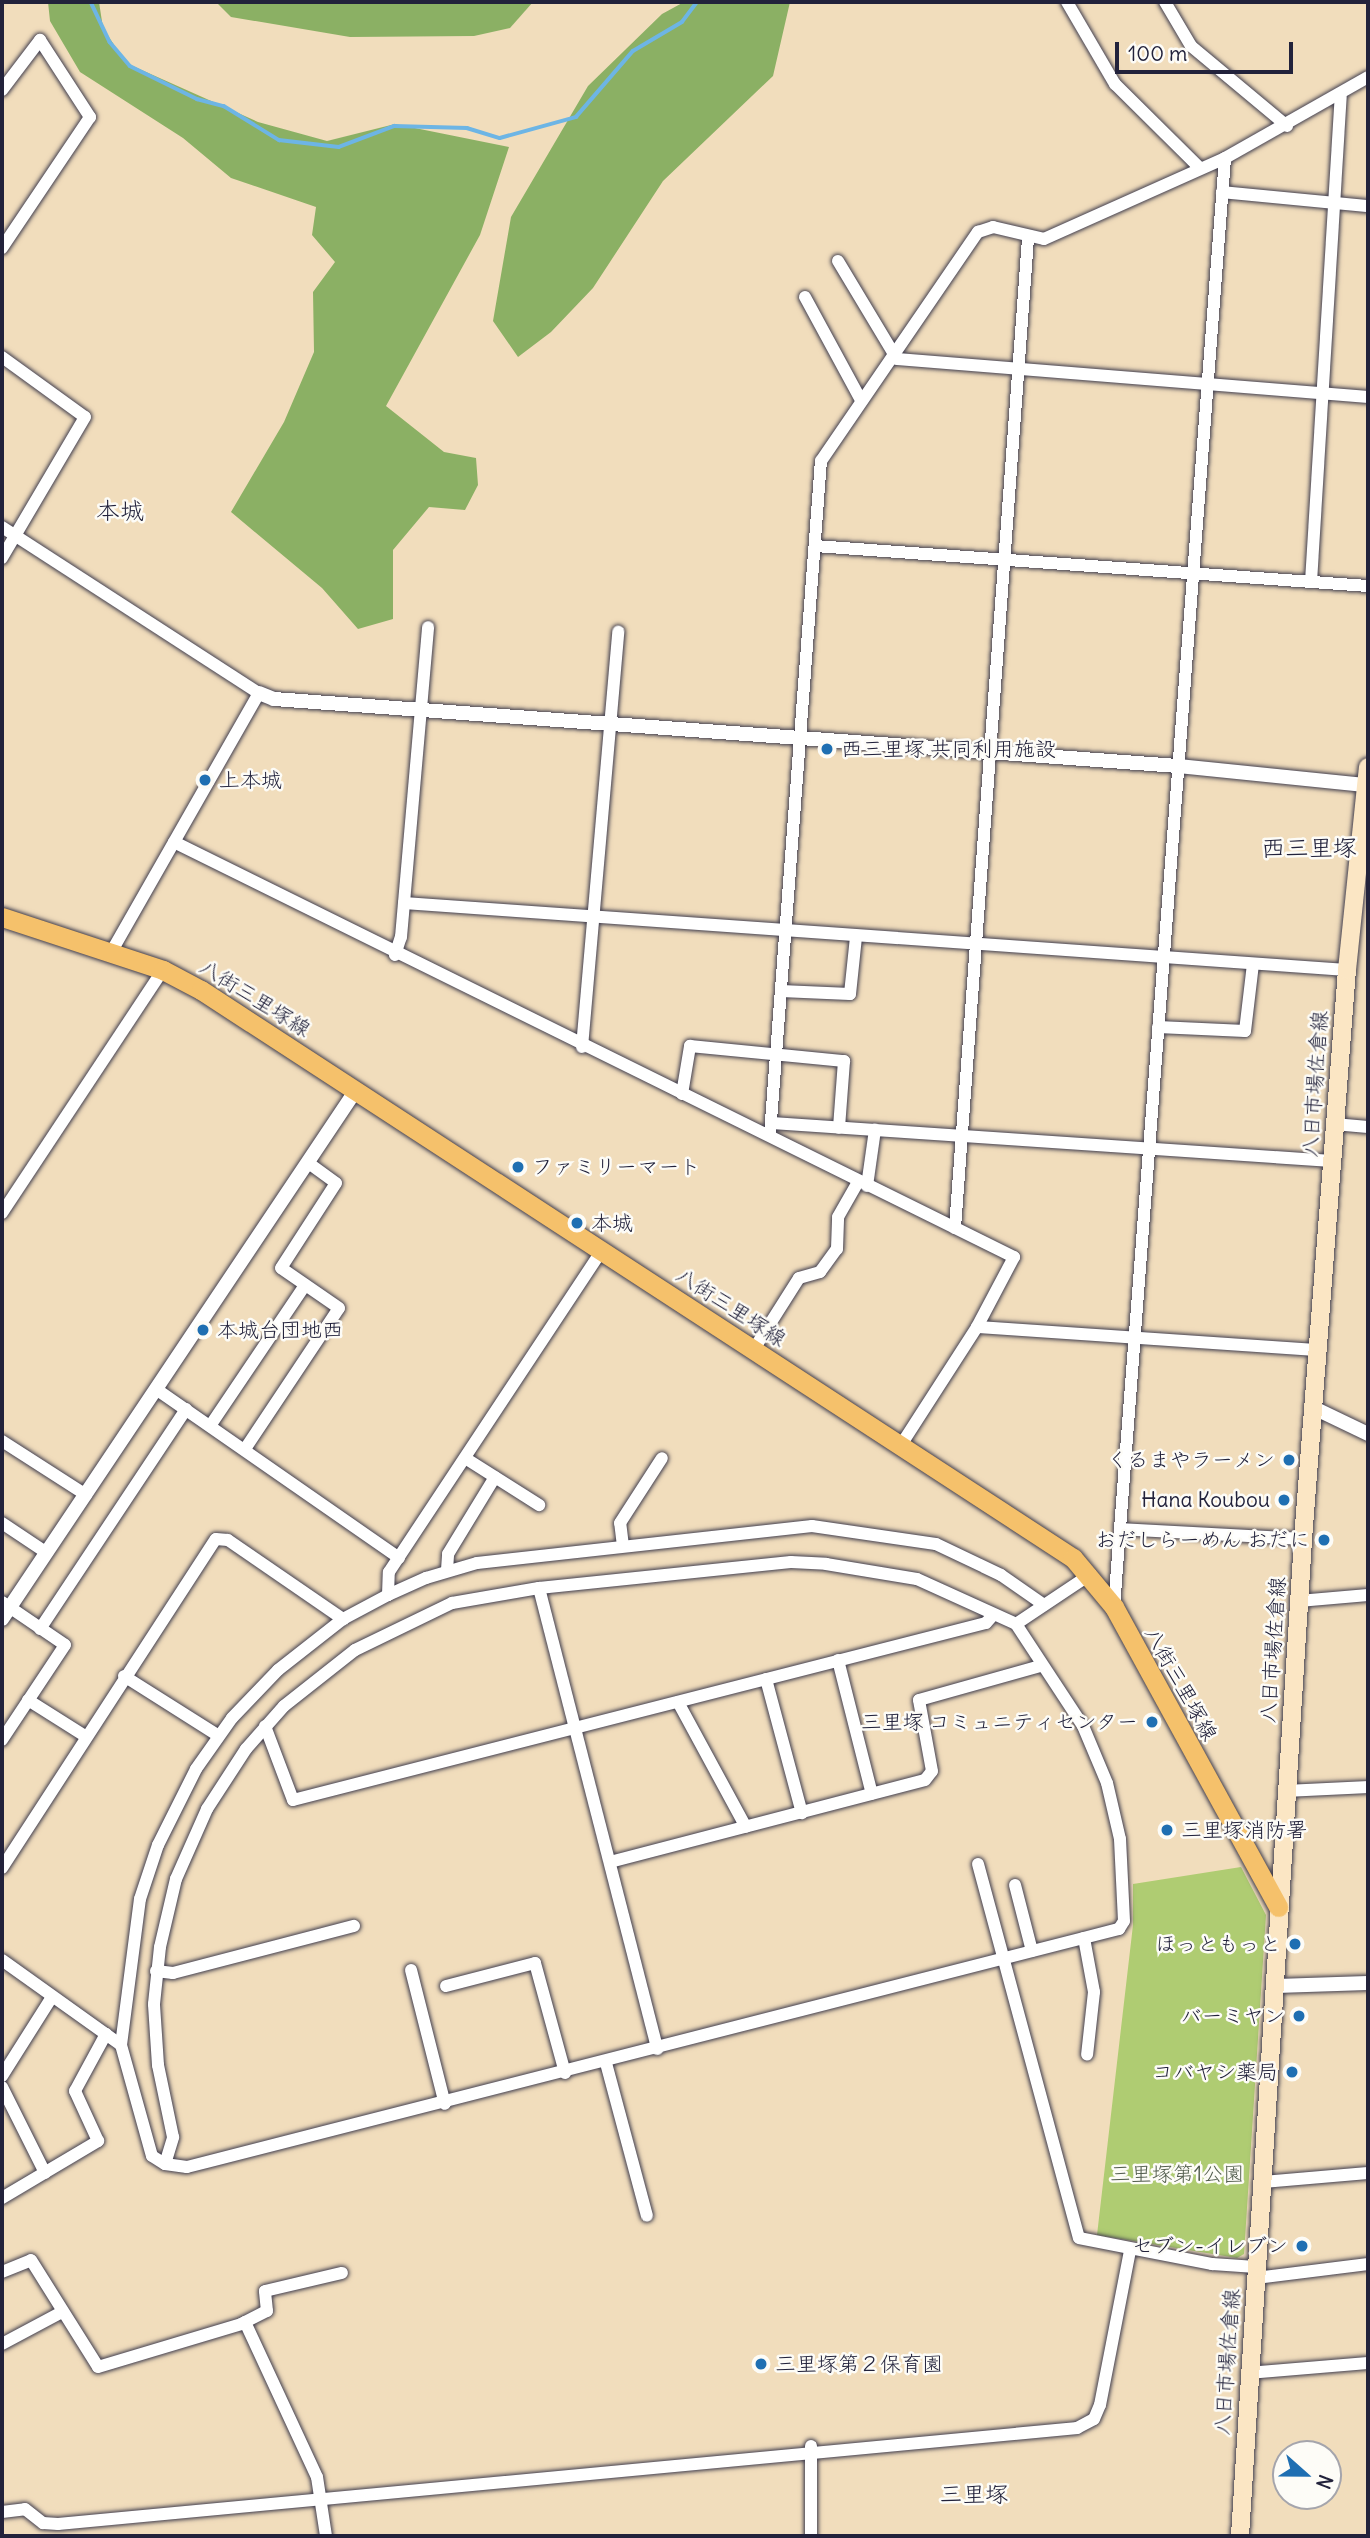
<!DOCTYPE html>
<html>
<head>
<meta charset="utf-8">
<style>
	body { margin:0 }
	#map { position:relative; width:1370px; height:2538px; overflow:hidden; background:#f1ddbc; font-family:Delius,"Klee One",sans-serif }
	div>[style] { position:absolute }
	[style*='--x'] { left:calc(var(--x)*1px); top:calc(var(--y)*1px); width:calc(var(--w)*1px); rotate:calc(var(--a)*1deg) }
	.green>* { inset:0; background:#afcc72 }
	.forest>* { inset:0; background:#8bb064 }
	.stream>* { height:3.5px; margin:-1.75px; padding:0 1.75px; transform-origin:1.75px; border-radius:1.75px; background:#6db5e5 }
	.roads { filter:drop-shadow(0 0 2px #413e4e) drop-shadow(0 0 2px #413e4e) }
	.minor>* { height:12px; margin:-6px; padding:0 6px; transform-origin:6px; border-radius:6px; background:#fff }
	.tertiary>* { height:14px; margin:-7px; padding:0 7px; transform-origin:7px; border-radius:7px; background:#fff }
	.secondary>* { height:18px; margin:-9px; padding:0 9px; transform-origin:9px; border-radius:9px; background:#fbe6c4 }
	.primary>* { height:19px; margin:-9.5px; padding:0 9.5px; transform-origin:9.5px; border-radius:9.5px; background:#f5c16b }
	.dots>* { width:19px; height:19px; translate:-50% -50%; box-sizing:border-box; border:4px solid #fdfcf7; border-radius:50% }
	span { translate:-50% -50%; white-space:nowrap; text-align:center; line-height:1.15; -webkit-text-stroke:5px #fdfcf7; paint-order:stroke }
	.poi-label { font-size:21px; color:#22223b }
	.left { translate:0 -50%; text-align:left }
	.right { translate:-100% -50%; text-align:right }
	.street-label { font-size:21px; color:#22223b }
	.park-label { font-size:21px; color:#535e4e }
	.neighbourhood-label { font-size:23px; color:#22223b }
	.quarter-label { font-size:24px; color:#22223b }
	.frame { position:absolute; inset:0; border:4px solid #22223b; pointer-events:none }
	.north { position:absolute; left:1272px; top:2440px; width:70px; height:70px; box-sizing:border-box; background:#fdfcf7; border:2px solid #a5a5ac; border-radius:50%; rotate:111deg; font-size:19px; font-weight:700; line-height:28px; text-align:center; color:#22223b }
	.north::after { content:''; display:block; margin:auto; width:24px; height:32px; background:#1f6fb2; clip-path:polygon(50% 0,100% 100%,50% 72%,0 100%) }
	.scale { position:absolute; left:1115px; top:42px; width:178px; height:32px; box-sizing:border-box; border:4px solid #22223b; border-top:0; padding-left:9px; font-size:21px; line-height:24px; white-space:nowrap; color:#22223b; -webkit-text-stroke:5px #fdfcf7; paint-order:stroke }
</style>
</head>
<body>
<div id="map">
	<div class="green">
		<div style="clip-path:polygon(1241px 1867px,1266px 1915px,1244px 2254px,1237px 2258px,1097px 2235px,1133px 1925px,1133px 1884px)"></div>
	</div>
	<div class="forest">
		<div style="clip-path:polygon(48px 2px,99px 2px,103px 28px,126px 63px,258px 122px,327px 141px,395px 124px,509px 147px,480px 235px,386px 406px,444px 452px,476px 458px,478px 485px,465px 510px,429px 507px,393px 550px,393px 619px,358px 629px,322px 588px,231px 512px,284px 422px,314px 352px,313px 292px,335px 262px,312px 235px,316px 207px,231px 178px,183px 138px,80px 72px,50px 21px)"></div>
		<div style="clip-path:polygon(216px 2px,533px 2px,510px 28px,474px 36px,350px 37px,231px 17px)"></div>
		<div style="clip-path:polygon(684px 2px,790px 2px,773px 76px,663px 181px,593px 288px,551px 332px,518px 357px,493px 321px,511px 217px,588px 86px,662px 14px)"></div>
	</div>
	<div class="stream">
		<div style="--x:91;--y:2;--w:44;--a:64.6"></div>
		<div style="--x:110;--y:42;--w:31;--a:50"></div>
		<div style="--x:130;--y:66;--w:75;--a:26.2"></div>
		<div style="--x:197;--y:99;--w:28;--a:15"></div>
		<div style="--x:224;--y:106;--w:65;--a:31.7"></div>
		<div style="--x:279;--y:140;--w:60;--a:6.7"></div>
		<div style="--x:339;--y:147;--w:59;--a:-20.9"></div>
		<div style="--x:394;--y:126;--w:73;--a:1.6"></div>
		<div style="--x:467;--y:128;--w:34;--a:17"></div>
		<div style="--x:500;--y:138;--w:79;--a:-15.4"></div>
		<div style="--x:576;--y:117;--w:87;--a:-49.2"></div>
		<div style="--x:633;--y:51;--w:57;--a:-30.6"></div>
		<div style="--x:682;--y:22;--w:25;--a:-53"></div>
	</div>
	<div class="roads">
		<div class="minor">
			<div style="--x:1067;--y:2;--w:95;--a:59.7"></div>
			<div style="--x:1115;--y:84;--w:120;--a:44.7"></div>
			<div style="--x:1165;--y:2;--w:51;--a:59.4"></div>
			<div style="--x:1191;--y:46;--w:125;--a:39.8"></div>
			<div style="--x:2;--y:90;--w:63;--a:-52.8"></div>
			<div style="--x:40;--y:40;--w:92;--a:57"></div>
			<div style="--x:90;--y:117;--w:158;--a:123.9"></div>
			<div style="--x:1222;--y:192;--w:147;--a:5.5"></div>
			<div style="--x:838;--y:261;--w:114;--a:59"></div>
			<div style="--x:897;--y:359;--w:473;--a:4.6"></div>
			<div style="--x:805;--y:297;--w:117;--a:61.5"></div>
			<div style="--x:2;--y:357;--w:102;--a:35.9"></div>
			<div style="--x:85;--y:417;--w:164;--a:120.5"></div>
			<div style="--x:2;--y:527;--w:306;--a:32.9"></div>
			<div style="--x:259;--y:693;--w:301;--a:119.7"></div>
			<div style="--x:815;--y:546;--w:554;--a:4.14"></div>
			<div style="--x:1311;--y:582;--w:486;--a:-86.5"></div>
			<div style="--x:174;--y:842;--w:937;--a:26.29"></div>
			<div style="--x:1014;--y:1257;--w:79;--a:117.9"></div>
			<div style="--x:977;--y:1327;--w:140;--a:122.8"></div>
			<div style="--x:404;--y:903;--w:945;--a:4.06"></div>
			<div style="--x:395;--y:955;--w:19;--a:-72"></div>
			<div style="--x:401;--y:937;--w:311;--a:-85"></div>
			<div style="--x:781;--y:991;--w:69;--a:2.5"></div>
			<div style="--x:850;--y:994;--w:57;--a:-84"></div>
			<div style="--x:1158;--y:1027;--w:87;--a:2.6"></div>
			<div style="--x:1245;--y:1031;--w:67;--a:-83.2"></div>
			<div style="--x:582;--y:1047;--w:417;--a:-85"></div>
			<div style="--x:682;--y:1094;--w:49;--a:-80.5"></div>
			<div style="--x:690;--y:1046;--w:155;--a:5.6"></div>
			<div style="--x:844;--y:1061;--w:67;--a:94.3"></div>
			<div style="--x:772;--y:1123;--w:561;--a:3.88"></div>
			<div style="--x:1334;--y:1124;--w:34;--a:5"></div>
			<div style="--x:770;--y:1134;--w:675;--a:-85.67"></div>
			<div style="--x:821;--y:461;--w:278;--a:-55.6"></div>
			<div style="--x:978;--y:232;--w:16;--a:-18"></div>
			<div style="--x:993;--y:227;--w:52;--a:13.2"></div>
			<div style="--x:1044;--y:239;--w:198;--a:-24.1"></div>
			<div style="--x:1225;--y:158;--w:164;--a:-29.5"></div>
			<div style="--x:867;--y:1186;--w:57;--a:-81.9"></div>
			<div style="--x:2;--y:1213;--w:291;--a:-56.5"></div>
			<div style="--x:955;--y:1228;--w:993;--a:-85.78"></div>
			<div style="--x:977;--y:1327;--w:341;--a:3.9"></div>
			<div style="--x:754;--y:1349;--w:84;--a:-57.6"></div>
			<div style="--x:799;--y:1278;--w:22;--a:-16"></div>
			<div style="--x:820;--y:1272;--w:29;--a:-54"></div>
			<div style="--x:837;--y:1249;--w:32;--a:-88"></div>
			<div style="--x:838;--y:1217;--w:40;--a:-60.3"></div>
			<div style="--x:156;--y:1389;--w:296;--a:34.8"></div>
			<div style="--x:210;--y:1426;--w:170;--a:-56"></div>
			<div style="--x:2;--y:1441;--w:100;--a:32.7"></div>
			<div style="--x:245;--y:1449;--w:169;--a:-56.3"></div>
			<div style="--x:339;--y:1308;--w:70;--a:-145.4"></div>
			<div style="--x:281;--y:1268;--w:101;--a:-57.1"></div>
			<div style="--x:336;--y:1183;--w:34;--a:-144"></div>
			<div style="--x:465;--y:1458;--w:88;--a:32.4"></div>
			<div style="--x:2;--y:1523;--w:54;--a:33.7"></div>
			<div style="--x:1120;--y:1529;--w:183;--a:3.1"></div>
			<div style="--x:623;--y:1546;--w:23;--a:-97"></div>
			<div style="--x:620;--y:1523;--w:77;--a:-57.1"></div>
			<div style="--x:447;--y:1570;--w:16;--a:-86"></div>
			<div style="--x:448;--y:1554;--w:90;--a:-58.6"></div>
			<div style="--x:539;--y:1588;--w:476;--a:75.6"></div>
			<div style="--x:388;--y:1595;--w:23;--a:-88"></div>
			<div style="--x:389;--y:1572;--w:387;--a:-56.5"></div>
			<div style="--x:1299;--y:1601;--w:69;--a:-5"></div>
			<div style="--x:2;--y:1602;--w:76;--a:34.3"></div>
			<div style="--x:65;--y:1645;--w:114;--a:123.6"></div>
			<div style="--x:1114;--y:1607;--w:1453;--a:-85.62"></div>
			<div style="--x:40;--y:1629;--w:264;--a:-56.4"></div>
			<div style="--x:838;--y:1660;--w:138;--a:75.8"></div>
			<div style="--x:124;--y:1676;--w:112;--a:32.3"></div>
			<div style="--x:766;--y:1679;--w:139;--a:75"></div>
			<div style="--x:28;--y:1700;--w:67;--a:32.3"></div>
			<div style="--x:678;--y:1702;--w:142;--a:61.5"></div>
			<div style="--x:265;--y:1726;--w:79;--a:69.3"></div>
			<div style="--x:293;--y:1800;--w:715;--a:-14.33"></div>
			<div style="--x:986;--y:1623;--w:11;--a:-49"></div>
			<div style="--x:1286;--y:1791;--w:82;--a:-2.8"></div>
			<div style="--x:610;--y:1862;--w:325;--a:-14.6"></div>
			<div style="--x:925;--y:1780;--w:11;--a:-52"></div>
			<div style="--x:932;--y:1771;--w:72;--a:-100.4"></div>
			<div style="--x:919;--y:1700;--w:126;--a:-15.7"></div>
			<div style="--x:978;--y:1864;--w:387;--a:74.9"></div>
			<div style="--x:1079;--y:2238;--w:136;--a:11.1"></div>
			<div style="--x:1212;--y:2264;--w:44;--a:3.9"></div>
			<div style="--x:2;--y:1868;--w:392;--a:-57"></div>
			<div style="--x:216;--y:1539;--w:12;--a:5"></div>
			<div style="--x:228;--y:1540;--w:140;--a:34.5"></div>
			<div style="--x:1015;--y:1885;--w:68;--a:75.6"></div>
			<div style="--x:1084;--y:1938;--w:55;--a:79.5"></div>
			<div style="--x:1094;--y:1992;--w:63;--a:96.3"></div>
			<div style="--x:2;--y:1960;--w:146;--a:35.5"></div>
			<div style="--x:121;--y:2045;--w:115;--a:74.4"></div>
			<div style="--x:152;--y:2156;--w:15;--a:32"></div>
			<div style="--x:165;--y:2164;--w:22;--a:8"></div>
			<div style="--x:187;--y:2167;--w:962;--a:-14.33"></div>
			<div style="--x:1119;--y:1929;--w:9;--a:-58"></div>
			<div style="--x:1124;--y:1921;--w:82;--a:-92.8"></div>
			<div style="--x:1120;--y:1839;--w:57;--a:-103.1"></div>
			<div style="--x:1107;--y:1783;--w:62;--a:-112.8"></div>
			<div style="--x:1083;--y:1726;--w:122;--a:-123.3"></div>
			<div style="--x:411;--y:1970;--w:138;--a:75.8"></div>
			<div style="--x:156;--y:1971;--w:17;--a:7"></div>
			<div style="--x:173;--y:1973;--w:187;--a:-14.6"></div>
			<div style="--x:446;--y:1986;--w:92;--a:-14.5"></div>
			<div style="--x:535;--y:1963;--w:114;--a:74.7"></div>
			<div style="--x:121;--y:2045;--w:147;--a:-82.6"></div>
			<div style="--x:140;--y:1899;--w:57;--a:-71.6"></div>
			<div style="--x:158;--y:1845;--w:85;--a:-63.4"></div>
			<div style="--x:196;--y:1769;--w:62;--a:-54.8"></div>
			<div style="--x:232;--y:1718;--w:66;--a:-46.2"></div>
			<div style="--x:278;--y:1670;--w:83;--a:-38.1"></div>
			<div style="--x:343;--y:1619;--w:51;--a:-28.1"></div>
			<div style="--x:388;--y:1595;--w:42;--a:-24.1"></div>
			<div style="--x:426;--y:1578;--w:53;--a:-16.4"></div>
			<div style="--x:477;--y:1563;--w:337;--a:-6.3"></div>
			<div style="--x:812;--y:1526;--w:125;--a:8.3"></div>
			<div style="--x:936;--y:1544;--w:72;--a:25.5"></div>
			<div style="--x:1001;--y:1575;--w:52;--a:34.9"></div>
			<div style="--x:606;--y:2063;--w:158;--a:75"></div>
			<div style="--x:2;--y:2076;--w:93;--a:-57.7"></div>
			<div style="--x:2;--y:2087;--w:96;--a:63.4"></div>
			<div style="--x:165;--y:2164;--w:28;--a:-73"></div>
			<div style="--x:173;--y:2137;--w:74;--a:-101.8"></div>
			<div style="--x:158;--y:2065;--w:61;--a:-93.8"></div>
			<div style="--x:154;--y:2004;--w:57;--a:-84"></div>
			<div style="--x:160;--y:1947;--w:70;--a:-76.8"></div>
			<div style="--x:176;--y:1879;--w:77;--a:-66.1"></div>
			<div style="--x:207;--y:1809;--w:72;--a:-57"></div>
			<div style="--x:246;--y:1749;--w:57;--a:-48.5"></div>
			<div style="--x:284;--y:1706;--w:90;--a:-38.3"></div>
			<div style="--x:355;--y:1650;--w:108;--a:-25.9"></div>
			<div style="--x:452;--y:1603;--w:88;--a:-9.8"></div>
			<div style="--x:539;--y:1588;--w:253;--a:-5.9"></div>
			<div style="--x:791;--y:1562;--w:35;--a:3"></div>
			<div style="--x:826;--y:1564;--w:92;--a:9.4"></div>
			<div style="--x:917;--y:1579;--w:109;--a:24.4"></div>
			<div style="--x:1016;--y:1624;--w:90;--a:-33.7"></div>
			<div style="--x:1263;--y:2182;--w:105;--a:-4.9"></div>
			<div style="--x:2;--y:2198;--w:112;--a:-30.7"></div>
			<div style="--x:98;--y:2141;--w:55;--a:-114.7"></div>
			<div style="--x:75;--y:2091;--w:65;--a:-61.5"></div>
			<div style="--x:2;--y:2272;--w:31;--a:-22"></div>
			<div style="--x:31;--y:2260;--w:126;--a:57.9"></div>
			<div style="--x:98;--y:2367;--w:149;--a:-16.7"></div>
			<div style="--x:241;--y:2324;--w:29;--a:-27"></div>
			<div style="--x:267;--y:2311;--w:20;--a:-96"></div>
			<div style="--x:265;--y:2291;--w:79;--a:-13.2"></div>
			<div style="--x:1256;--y:2278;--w:113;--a:-7.1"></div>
			<div style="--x:245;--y:2322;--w:171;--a:65.1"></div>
			<div style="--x:317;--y:2477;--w:60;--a:81.3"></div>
			<div style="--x:2;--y:2344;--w:68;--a:-28.1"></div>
			<div style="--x:1248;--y:2373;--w:120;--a:-4.8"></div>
			<div style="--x:2;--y:2512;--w:23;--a:-7"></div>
			<div style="--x:25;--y:2509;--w:23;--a:38"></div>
			<div style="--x:43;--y:2523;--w:15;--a:4"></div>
			<div style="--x:58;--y:2524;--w:1024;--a:-5.38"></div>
			<div style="--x:1077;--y:2428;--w:19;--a:-28"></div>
			<div style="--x:1094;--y:2419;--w:15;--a:-67"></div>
			<div style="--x:1100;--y:2405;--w:158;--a:-79"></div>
			<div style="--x:811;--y:2536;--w:90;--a:-90"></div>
		</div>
		<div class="tertiary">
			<div style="--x:259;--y:693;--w:16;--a:22"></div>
			<div style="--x:274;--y:699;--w:906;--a:4.24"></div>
			<div style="--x:1178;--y:766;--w:188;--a:5.8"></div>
			<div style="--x:1314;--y:1408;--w:60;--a:25.7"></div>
			<div style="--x:2;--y:1619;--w:637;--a:-56.21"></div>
			<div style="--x:1276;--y:1986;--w:92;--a:-1.9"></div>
		</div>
		<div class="secondary">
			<div style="--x:1240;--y:2536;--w:999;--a:-86.38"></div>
			<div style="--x:1303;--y:1539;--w:571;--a:-85.58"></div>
			<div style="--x:1347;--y:970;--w:204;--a:-84.1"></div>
		</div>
		<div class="primary">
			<div style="--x:2;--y:917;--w:169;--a:18.2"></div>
			<div style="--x:163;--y:970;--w:43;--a:27.8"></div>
			<div style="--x:201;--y:990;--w:1041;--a:33.08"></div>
			<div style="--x:1073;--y:1558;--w:64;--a:50.1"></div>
			<div style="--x:1114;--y:1607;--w:342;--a:61.3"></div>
		</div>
	</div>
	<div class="dots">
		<div style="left:827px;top:749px;background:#1f6fb2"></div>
		<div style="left:205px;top:780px;background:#1f6fb2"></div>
		<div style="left:518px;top:1167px;background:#1f6fb2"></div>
		<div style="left:577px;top:1223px;background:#1f6fb2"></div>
		<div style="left:203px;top:1330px;background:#1f6fb2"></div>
		<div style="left:1289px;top:1460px;background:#1f6fb2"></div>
		<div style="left:1284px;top:1500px;background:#1f6fb2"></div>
		<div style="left:1324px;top:1540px;background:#1f6fb2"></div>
		<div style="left:1152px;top:1722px;background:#1f6fb2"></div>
		<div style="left:1167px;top:1830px;background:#1f6fb2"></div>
		<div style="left:1295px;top:1944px;background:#1f6fb2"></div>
		<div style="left:1299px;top:2016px;background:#1f6fb2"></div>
		<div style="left:1292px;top:2072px;background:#1f6fb2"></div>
		<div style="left:1302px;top:2246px;background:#1f6fb2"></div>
		<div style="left:761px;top:2364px;background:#1f6fb2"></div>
	</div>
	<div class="poi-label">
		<span class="left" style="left:841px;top:749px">西三里塚 共同利用施設</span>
		<span class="left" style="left:219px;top:780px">上本城</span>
		<span class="left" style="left:532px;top:1167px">ファミリーマート</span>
		<span class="left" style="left:591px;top:1223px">本城</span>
		<span class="left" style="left:217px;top:1330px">本城台団地西</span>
		<span class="right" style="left:1275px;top:1460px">くるまやラーメン</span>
		<span class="right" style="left:1270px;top:1500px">Hana Koubou</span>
		<span class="right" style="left:1310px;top:1540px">おだしらーめん おだに</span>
		<span class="right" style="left:1138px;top:1722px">三里塚 コミュニティセンター</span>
		<span class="left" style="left:1181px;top:1830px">三里塚消防署</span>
		<span class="right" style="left:1281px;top:1944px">ほっともっと</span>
		<span class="right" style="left:1285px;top:2016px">バーミヤン</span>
		<span class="right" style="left:1278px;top:2072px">コバヤシ薬局</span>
		<span class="right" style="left:1288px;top:2246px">セブン-イレブン</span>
		<span class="left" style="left:775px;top:2364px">三里塚第２保育園</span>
	</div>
	<div class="street-label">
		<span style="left:255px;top:998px;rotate:32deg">八街三里塚線</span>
		<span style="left:1315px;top:1084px;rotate:-86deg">八日市場佐倉線</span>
		<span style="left:731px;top:1307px;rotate:33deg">八街三里塚線</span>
		<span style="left:1273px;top:1650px;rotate:-86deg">八日市場佐倉線</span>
		<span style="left:1181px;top:1684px;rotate:61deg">八街三里塚線</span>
		<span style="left:1227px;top:2362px;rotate:-86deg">八日市場佐倉線</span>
	</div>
	<div class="park-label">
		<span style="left:1177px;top:2174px">三里塚第1公園</span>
	</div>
	<div class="neighbourhood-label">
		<span style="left:974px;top:2494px">三里塚</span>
	</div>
	<div class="quarter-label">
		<span style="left:120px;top:511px">本城</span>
		<span style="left:1309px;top:848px">西三里塚</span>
	</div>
	<div class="frame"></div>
	<div class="north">N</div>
	<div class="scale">100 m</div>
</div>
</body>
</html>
